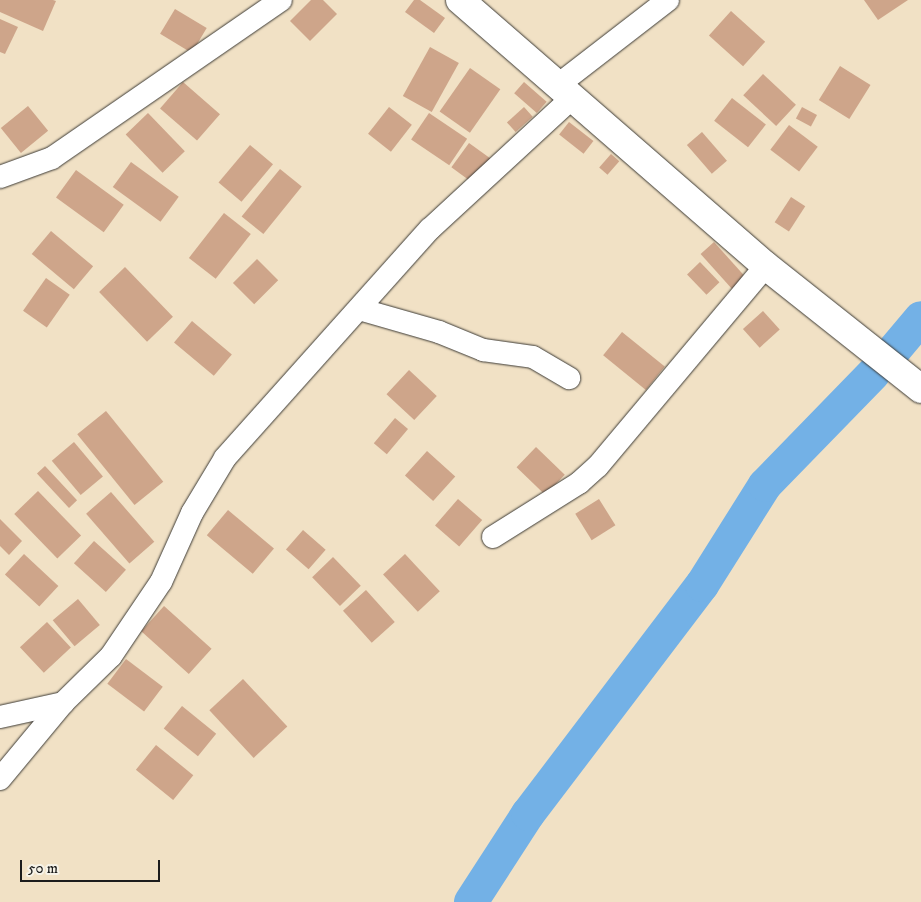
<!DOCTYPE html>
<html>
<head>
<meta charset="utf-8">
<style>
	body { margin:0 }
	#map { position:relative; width:921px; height:902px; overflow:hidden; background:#f1e1c5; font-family:"IM FELL DW Pica",serif }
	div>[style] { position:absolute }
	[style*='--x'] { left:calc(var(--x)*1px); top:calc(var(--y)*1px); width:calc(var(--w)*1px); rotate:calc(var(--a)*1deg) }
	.river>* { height:34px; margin:-17px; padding:0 17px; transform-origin:17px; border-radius:17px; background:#73b1e6 }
	.building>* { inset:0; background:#cea58a; transform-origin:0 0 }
	.roads { filter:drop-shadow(0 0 1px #3c3a35) drop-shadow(0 0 1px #3c3a35) }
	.minor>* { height:22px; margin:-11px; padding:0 11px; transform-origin:11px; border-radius:11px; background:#fff }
	.tertiary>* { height:28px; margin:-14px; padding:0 14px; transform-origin:14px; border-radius:14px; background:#fff }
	span { translate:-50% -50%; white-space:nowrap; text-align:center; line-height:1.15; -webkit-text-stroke:4.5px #f7f3e8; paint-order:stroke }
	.scale { position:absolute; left:20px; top:860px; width:140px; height:22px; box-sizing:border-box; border:2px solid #1c1c1c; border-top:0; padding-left:6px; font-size:15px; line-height:18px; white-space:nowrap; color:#1c1c1c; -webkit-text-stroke:4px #f7f3e8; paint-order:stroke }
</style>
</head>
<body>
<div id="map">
	<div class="river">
		<div style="--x:895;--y:349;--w:40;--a:-50"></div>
		<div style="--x:471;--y:902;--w:105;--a:-57.1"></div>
		<div style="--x:528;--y:814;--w:288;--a:-52.8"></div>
		<div style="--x:702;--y:585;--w:118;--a:-57.8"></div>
		<div style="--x:765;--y:485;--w:155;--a:-45.8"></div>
	</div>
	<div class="building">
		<div style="clip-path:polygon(0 0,53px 0,56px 1px,43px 31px,0 12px)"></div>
		<div style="clip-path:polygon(311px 0,323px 0,337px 14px,310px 41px,290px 21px)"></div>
		<div style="clip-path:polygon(414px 0,420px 0,445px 18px,434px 33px,405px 12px)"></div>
		<div style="clip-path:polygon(864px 0,908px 0,878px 20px)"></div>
		<div style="left:175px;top:9px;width:37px;height:29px;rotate:31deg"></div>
		<div style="left:731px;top:11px;width:46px;height:33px;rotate:42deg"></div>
		<div style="clip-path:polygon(0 19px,18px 27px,5px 54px,0 52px)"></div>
		<div style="left:430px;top:47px;width:33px;height:56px;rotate:29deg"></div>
		<div style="left:840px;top:66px;width:36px;height:40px;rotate:32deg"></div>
		<div style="left:470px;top:68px;width:37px;height:53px;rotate:35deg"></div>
		<div style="left:763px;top:74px;width:45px;height:29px;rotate:43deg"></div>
		<div style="left:183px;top:82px;width:49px;height:35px;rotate:41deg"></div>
		<div style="left:524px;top:82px;width:30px;height:15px;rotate:41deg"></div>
		<div style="left:732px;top:98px;width:43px;height:29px;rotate:38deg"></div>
		<div style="left:28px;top:106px;width:32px;height:35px;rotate:51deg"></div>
		<div style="left:389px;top:107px;width:29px;height:34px;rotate:38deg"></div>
		<div style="left:524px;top:107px;width:13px;height:23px;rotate:48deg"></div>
		<div style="left:802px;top:107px;width:17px;height:13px;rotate:28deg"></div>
		<div style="left:148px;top:113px;width:53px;height:31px;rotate:46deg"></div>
		<div style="left:429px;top:113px;width:46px;height:32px;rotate:34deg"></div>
		<div style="left:569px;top:122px;width:31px;height:16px;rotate:38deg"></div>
		<div style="left:789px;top:125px;width:36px;height:31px;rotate:37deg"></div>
		<div style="left:702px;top:132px;width:38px;height:20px;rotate:49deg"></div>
		<div style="left:469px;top:143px;width:27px;height:30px;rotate:36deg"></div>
		<div style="left:250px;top:145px;width:30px;height:49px;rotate:40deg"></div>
		<div style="left:611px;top:154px;width:11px;height:18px;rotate:41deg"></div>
		<div style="left:131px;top:162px;width:59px;height:31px;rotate:36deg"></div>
		<div style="left:280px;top:169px;width:28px;height:61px;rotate:39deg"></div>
		<div style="left:76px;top:170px;width:59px;height:34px;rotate:36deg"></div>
		<div style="left:791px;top:197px;width:17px;height:30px;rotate:33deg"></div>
		<div style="left:224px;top:213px;width:34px;height:57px;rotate:38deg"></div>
		<div style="left:51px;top:231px;width:55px;height:30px;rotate:40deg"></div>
		<div style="left:714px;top:242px;width:47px;height:18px;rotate:48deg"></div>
		<div style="left:257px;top:259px;width:30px;height:34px;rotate:45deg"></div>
		<div style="left:700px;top:262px;width:28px;height:18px;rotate:46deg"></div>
		<div style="left:125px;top:267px;width:69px;height:36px;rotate:46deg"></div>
		<div style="left:46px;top:278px;width:29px;height:40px;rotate:35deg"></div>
		<div style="left:763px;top:311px;width:25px;height:27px;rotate:48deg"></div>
		<div style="left:192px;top:321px;width:52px;height:28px;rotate:40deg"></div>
		<div style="left:622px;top:332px;width:55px;height:30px;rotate:39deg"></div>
		<div style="left:409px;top:370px;width:38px;height:33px;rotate:43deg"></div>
		<div style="left:106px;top:411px;width:91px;height:37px;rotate:51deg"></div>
		<div style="left:395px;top:418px;width:17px;height:33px;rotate:40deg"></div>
		<div style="left:74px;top:442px;width:45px;height:29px;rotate:50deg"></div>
		<div style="left:536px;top:447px;width:40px;height:28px;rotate:44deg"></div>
		<div style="left:427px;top:451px;width:38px;height:33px;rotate:42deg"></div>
		<div style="left:45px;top:466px;width:47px;height:11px;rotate:47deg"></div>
		<div style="left:38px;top:491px;width:62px;height:33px;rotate:46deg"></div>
		<div style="left:111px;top:492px;width:66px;height:33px;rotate:49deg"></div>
		<div style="left:458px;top:499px;width:32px;height:35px;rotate:41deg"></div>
		<div style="left:599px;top:499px;width:31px;height:28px;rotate:58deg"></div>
		<div style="left:228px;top:510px;width:60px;height:33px;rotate:40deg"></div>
		<div style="clip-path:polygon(0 519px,22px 541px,9px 555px,0 546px)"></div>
		<div style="left:303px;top:530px;width:30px;height:26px;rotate:41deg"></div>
		<div style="left:94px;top:541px;width:43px;height:30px;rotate:42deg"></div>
		<div style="left:24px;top:554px;width:47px;height:28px;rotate:43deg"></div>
		<div style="left:405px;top:554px;width:51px;height:30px;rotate:47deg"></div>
		<div style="left:333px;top:557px;width:40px;height:29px;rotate:46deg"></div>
		<div style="left:366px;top:590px;width:43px;height:31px;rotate:48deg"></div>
		<div style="left:78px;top:599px;width:34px;height:33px;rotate:50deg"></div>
		<div style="left:164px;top:606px;width:64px;height:34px;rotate:42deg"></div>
		<div style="left:47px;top:622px;width:35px;height:37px;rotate:47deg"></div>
		<div style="left:126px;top:659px;width:46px;height:31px;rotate:37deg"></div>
		<div style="left:243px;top:679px;width:65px;height:46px;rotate:47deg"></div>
		<div style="left:182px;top:706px;width:44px;height:29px;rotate:39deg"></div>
		<div style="left:156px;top:745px;width:48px;height:32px;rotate:39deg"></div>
	</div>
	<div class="roads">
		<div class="minor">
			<div style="--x:558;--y:85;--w:139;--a:-37.7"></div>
			<div style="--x:0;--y:177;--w:55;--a:-20.1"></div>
			<div style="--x:52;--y:158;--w:278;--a:-34.6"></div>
			<div style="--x:359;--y:309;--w:83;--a:16"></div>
			<div style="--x:439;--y:332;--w:48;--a:22.2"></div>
			<div style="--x:483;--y:350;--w:50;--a:8"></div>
			<div style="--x:533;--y:357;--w:42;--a:30.3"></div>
			<div style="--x:493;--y:537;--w:102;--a:-32.1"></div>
			<div style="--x:579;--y:483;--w:25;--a:-42"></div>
			<div style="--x:598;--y:466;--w:261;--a:-50"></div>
			<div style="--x:0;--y:717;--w:65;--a:-12.5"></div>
			<div style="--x:0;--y:779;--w:99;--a:-50.3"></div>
			<div style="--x:63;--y:703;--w:67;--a:-44.4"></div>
			<div style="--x:111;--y:656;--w:89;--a:-56"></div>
			<div style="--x:161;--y:582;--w:76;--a:-65.8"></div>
			<div style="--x:192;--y:513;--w:64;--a:-59"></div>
			<div style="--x:225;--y:458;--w:307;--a:-48.2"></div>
			<div style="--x:430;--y:229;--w:193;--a:-42.7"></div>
		</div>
		<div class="tertiary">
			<div style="--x:460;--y:0;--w:405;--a:41"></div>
			<div style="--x:766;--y:266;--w:198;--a:38.4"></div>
		</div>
	</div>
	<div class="scale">50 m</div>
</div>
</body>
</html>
